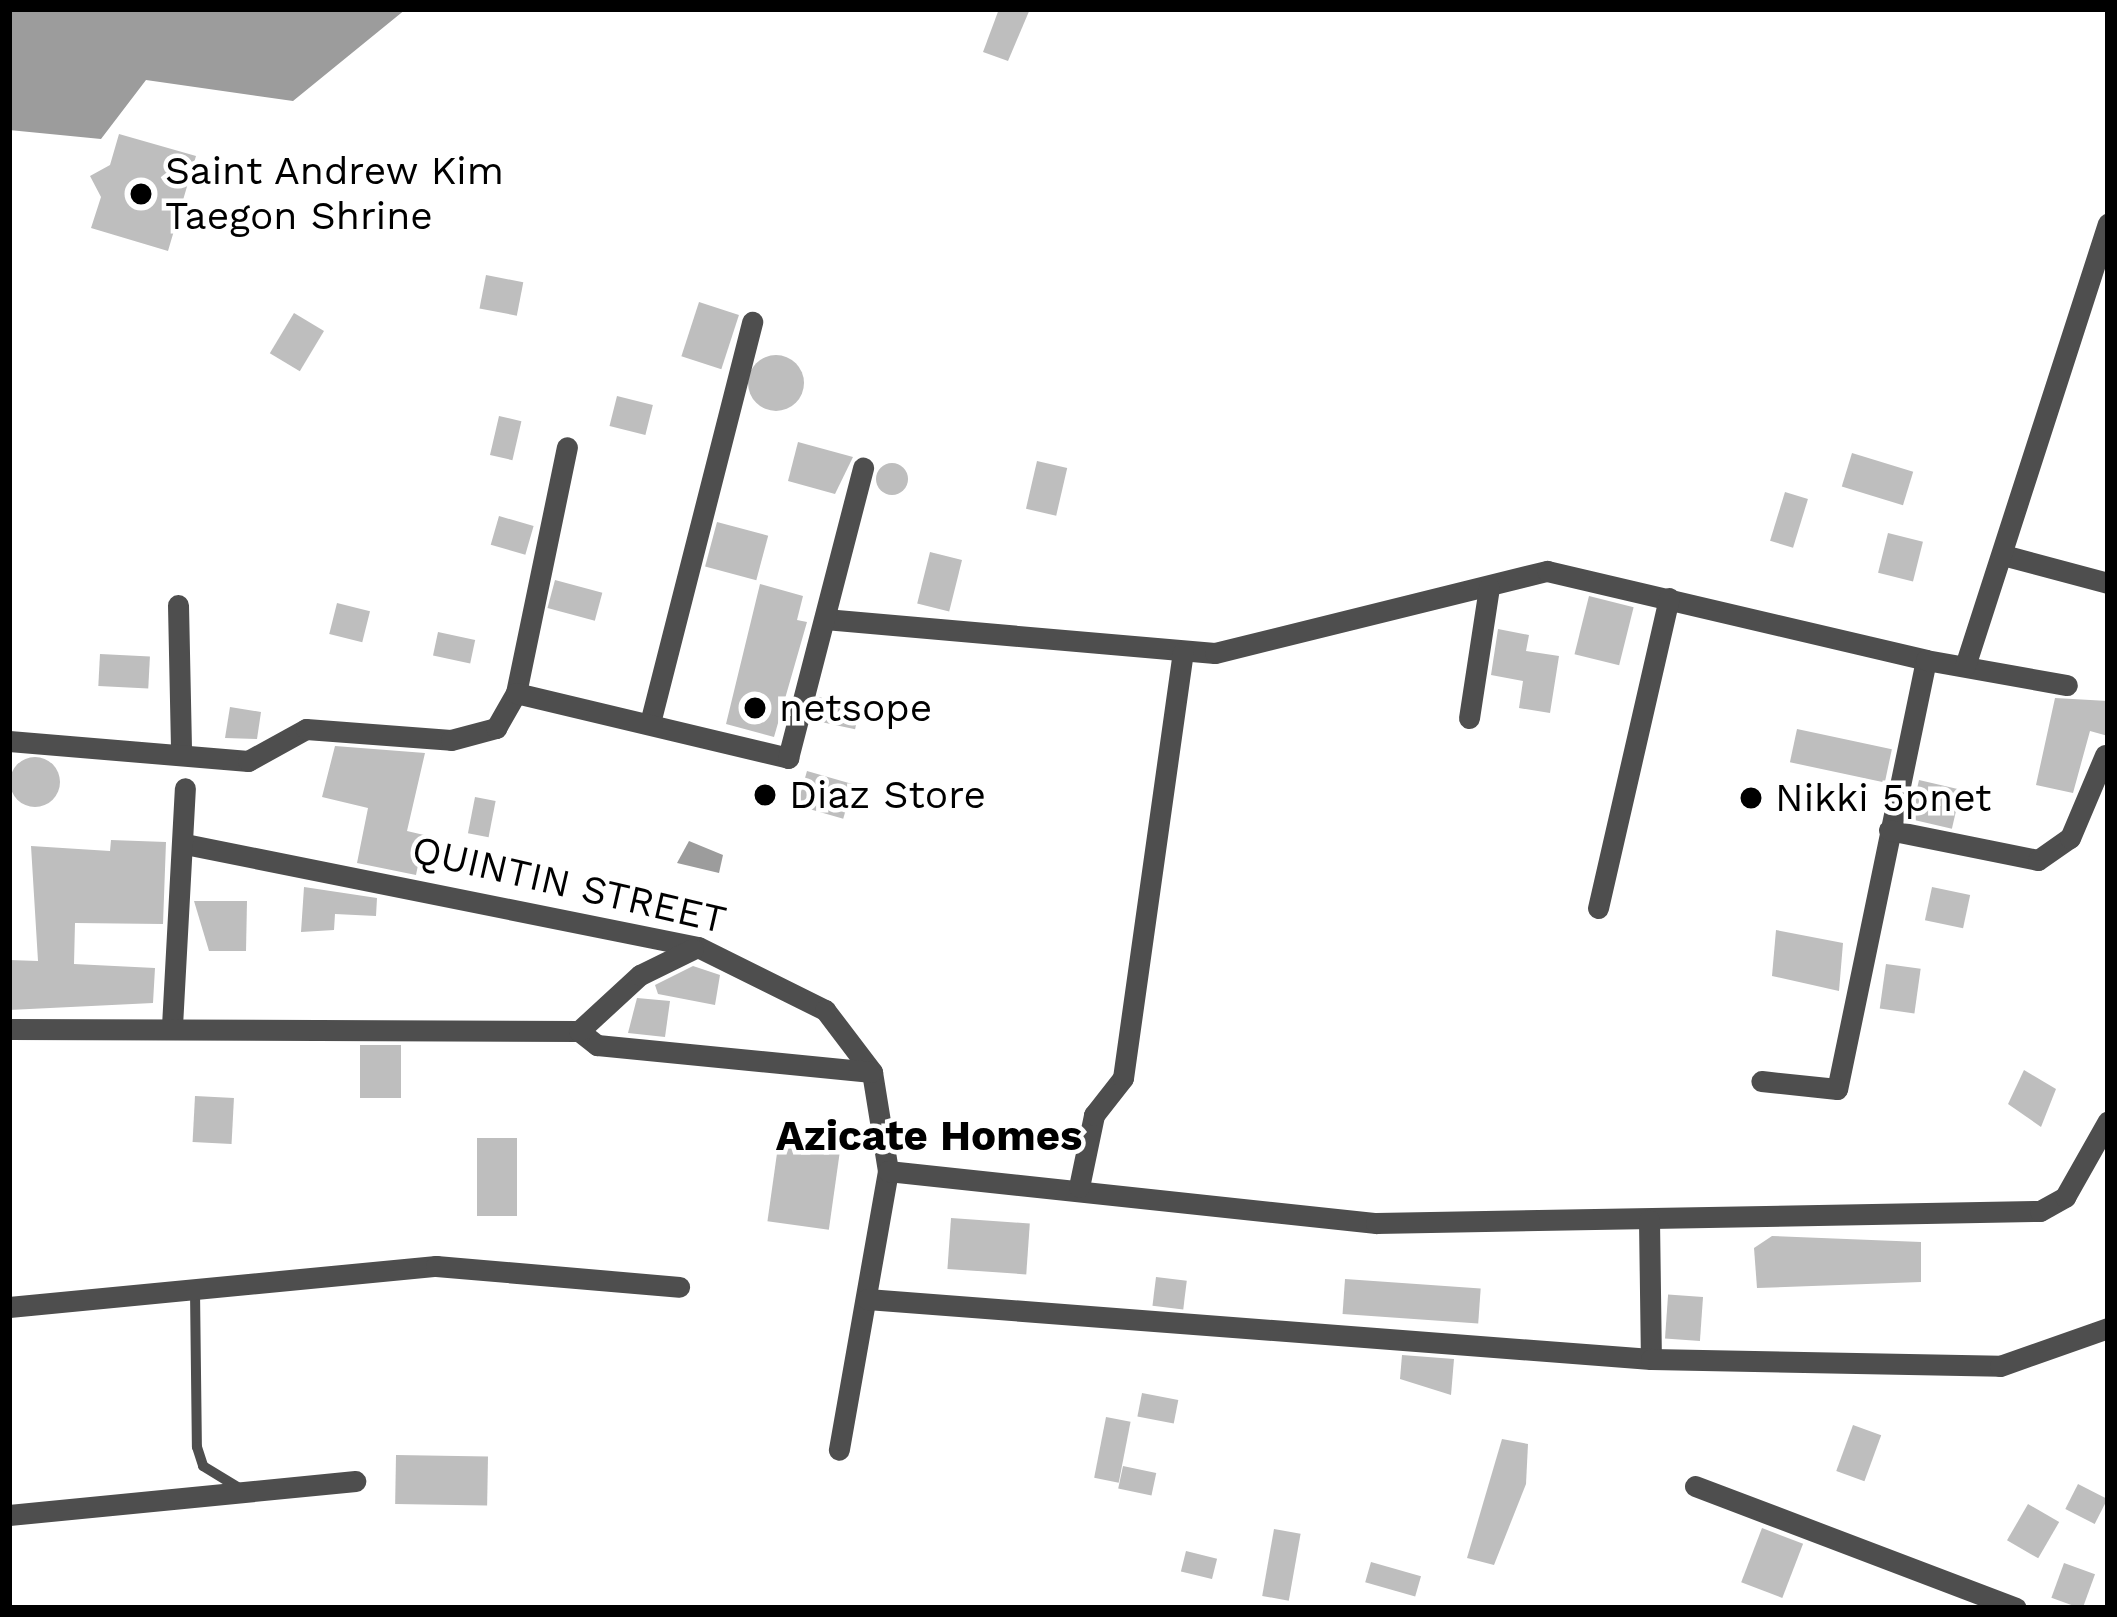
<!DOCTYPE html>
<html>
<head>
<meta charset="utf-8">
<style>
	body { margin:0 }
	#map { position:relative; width:2117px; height:1617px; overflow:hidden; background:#fff; font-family:"Work Sans",sans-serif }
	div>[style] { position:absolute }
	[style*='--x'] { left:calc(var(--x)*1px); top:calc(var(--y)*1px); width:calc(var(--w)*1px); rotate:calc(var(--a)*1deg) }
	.water>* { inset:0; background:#9c9c9c }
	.building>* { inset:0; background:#bebebe; transform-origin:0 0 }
	.round { border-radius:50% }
	.lane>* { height:10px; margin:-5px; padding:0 5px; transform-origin:5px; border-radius:5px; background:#4e4e4e }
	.street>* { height:21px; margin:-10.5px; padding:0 10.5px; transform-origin:10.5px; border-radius:10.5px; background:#4e4e4e }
	.dots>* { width:33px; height:33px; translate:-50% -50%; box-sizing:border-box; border:6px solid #fff; border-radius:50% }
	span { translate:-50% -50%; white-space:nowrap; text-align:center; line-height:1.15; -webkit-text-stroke:9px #fff; paint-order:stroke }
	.poi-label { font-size:39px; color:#000 }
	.left { translate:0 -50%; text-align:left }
	.street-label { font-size:39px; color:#000 }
	.neighbourhood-label { font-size:42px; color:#000; font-weight:700 }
	.frame { position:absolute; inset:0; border:12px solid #000; pointer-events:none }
</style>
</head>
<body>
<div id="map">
	<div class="water">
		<div style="clip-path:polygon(9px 9px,406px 9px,293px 101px,146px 80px,101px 139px,9px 130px)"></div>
		<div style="clip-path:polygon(689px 841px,723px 855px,719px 873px,677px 863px)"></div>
	</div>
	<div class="building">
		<div style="clip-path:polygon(999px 9px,1030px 9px,1008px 61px,983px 52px)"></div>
		<div style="clip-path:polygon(119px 134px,196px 156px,168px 251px,91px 228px,101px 197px,90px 176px,110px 165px)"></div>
		<div style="left:486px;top:275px;width:38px;height:34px;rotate:11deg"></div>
		<div style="left:699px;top:302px;width:42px;height:57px;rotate:18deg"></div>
		<div style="left:294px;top:313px;width:35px;height:47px;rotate:31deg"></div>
		<div class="round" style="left:748px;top:355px;width:56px;height:56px"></div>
		<div style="left:617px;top:396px;width:37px;height:31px;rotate:14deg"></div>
		<div style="left:499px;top:416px;width:23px;height:40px;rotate:13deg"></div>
		<div style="clip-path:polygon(798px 442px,853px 457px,835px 494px,788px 481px)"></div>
		<div style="left:1852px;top:453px;width:64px;height:35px;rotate:17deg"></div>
		<div style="left:1037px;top:461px;width:31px;height:49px;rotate:13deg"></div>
		<div class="round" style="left:876px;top:463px;width:32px;height:32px"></div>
		<div style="left:1785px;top:492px;width:24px;height:51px;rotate:17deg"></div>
		<div style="left:499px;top:516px;width:36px;height:30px;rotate:16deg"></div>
		<div style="left:717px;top:522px;width:53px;height:46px;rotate:15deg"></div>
		<div style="left:1888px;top:533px;width:36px;height:41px;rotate:14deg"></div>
		<div style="left:930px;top:552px;width:33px;height:53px;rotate:14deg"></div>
		<div style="left:555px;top:580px;width:49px;height:29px;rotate:15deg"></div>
		<div style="clip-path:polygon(760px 584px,803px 596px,797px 620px,807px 622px,774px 737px,726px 724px)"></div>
		<div style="left:1589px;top:596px;width:46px;height:60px;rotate:14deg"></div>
		<div style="left:337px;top:603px;width:34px;height:32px;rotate:14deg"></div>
		<div style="clip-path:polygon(1498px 629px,1529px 635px,1526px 651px,1559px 656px,1550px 713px,1519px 708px,1523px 681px,1491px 675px)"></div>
		<div style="left:438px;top:632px;width:38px;height:24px;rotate:12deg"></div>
		<div style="left:100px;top:654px;width:50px;height:32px;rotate:3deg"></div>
		<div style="left:819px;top:697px;width:42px;height:24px;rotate:12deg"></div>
		<div style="clip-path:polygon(2055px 698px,2108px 701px,2108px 736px,2090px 731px,2073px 793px,2036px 785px)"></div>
		<div style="clip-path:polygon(230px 707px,261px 712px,257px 739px,225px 738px)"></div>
		<div style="left:1797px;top:729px;width:97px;height:34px;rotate:12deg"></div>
		<div style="clip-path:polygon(335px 746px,425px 753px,407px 831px,424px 835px,416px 875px,357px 863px,368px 808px,322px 797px)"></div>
		<div class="round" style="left:10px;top:757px;width:50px;height:50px"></div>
		<div style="left:807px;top:771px;width:48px;height:36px;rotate:16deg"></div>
		<div style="left:1919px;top:780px;width:43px;height:40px;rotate:13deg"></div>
		<div style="left:475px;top:797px;width:21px;height:37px;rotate:11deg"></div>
		<div style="clip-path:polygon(111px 840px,166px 842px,163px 924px,75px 923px,74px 964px,155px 968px,153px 1003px,9px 1010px,9px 960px,38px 961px,31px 846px,110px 851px)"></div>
		<div style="clip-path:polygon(304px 887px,377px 898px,376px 916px,335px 914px,334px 930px,301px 932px)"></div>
		<div style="left:1932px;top:887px;width:39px;height:34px;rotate:12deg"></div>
		<div style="clip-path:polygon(194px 901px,247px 901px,246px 951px,209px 951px)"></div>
		<div style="clip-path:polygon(1776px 930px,1843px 943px,1839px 991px,1772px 976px)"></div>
		<div style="left:1886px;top:964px;width:35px;height:45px;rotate:8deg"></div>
		<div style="clip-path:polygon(693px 966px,720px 975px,715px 1005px,658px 994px,655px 985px)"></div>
		<div style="clip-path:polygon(637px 998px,670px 1001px,665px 1037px,628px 1033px)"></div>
		<div style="left:360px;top:1045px;width:41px;height:53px"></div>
		<div style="clip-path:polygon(2024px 1070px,2056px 1089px,2041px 1127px,2008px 1104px)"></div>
		<div style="left:195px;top:1096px;width:39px;height:46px;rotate:3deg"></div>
		<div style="left:477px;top:1138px;width:40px;height:78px"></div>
		<div style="left:779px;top:1139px;width:62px;height:83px;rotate:8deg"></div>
		<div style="left:951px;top:1218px;width:79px;height:51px;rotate:4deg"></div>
		<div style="clip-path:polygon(1772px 1236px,1921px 1242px,1921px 1282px,1757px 1288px,1754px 1248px)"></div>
		<div style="left:1156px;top:1277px;width:31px;height:29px;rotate:7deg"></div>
		<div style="left:1345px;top:1279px;width:136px;height:35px;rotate:4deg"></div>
		<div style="left:1703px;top:1297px;width:44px;height:35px;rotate:94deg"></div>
		<div style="clip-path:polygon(1402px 1355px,1454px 1359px,1451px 1395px,1400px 1379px)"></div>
		<div style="left:1142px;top:1393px;width:37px;height:24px;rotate:11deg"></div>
		<div style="left:1106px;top:1417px;width:25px;height:62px;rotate:11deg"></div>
		<div style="left:1853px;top:1425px;width:30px;height:49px;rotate:20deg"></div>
		<div style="clip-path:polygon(1502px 1439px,1528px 1444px,1526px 1484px,1494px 1565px,1467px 1558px)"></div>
		<div style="left:396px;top:1455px;width:92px;height:49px;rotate:1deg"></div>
		<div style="left:1123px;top:1466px;width:34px;height:23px;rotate:12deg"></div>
		<div style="left:2078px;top:1484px;width:33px;height:28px;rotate:27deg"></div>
		<div style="left:2028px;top:1504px;width:36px;height:42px;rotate:30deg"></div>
		<div style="left:1762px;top:1528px;width:44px;height:58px;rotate:21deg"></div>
		<div style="left:1274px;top:1529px;width:27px;height:68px;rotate:10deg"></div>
		<div style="left:1186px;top:1551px;width:32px;height:21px;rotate:14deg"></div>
		<div style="left:1371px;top:1562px;width:52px;height:21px;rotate:16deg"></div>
		<div style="left:2064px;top:1563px;width:33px;height:37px;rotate:20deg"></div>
	</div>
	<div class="lane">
		<div style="--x:195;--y:1291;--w:156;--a:89.3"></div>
		<div style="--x:197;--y:1447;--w:20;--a:72"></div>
		<div style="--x:203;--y:1466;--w:42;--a:31.4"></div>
	</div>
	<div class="street">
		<div style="--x:2003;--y:555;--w:109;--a:14.9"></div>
		<div style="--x:178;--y:605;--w:144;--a:88.8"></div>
		<div style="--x:825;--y:619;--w:391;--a:5"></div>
		<div style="--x:1215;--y:653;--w:342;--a:-13.9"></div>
		<div style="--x:1547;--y:571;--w:389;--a:13.2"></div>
		<div style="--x:1926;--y:660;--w:438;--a:101.7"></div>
		<div style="--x:1837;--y:1089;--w:76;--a:-174"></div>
		<div style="--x:1926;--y:660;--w:143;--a:10.1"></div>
		<div style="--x:1965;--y:666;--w:465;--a:-72.1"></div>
		<div style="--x:516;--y:693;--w:251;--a:-78.3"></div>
		<div style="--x:1469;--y:718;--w:132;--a:-81.3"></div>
		<div style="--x:651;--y:719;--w:410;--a:-75.7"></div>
		<div style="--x:9;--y:741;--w:240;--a:4.8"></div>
		<div style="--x:248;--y:761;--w:66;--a:-28.9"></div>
		<div style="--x:306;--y:729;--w:145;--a:4.3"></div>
		<div style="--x:451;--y:740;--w:47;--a:-14.9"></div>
		<div style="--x:496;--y:728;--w:40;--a:-60.3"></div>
		<div style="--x:516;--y:693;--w:280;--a:13.4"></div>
		<div style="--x:788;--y:758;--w:300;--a:-75.5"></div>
		<div style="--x:1889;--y:830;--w:152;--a:11.4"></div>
		<div style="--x:2038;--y:860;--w:39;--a:-35"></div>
		<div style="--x:2070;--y:838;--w:90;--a:-67.1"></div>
		<div style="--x:185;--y:844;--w:523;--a:11.35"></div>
		<div style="--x:698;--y:947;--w:142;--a:26.4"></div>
		<div style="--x:825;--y:1010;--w:78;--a:52.8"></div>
		<div style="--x:872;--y:1072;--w:100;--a:80.8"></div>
		<div style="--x:888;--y:1171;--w:283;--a:100"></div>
		<div style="--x:1598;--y:908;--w:318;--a:-77.1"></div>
		<div style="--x:172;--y:1026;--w:238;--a:-86.9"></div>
		<div style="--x:9;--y:1029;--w:570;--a:0.2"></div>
		<div style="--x:579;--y:1031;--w:23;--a:38"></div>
		<div style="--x:597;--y:1045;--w:276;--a:5.6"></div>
		<div style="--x:579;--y:1031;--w:83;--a:-42.6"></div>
		<div style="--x:640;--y:975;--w:59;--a:-26.1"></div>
		<div style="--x:888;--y:1171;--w:491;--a:6.1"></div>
		<div style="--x:1376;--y:1223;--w:664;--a:-1.04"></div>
		<div style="--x:2040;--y:1211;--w:29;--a:-29"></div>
		<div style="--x:2065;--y:1197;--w:87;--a:-60.5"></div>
		<div style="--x:1079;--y:1187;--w:74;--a:-78.2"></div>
		<div style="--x:1094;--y:1115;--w:47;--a:-51.9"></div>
		<div style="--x:1123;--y:1078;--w:430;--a:-82"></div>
		<div style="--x:1649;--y:1220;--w:139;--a:89.2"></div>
		<div style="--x:867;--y:1299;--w:786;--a:4.38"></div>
		<div style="--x:1651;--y:1359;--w:349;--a:1.1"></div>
		<div style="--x:2000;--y:1366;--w:114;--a:-19.4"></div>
		<div style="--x:9;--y:1307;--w:429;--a:-5.5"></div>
		<div style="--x:436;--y:1266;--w:244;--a:4.9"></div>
		<div style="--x:1695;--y:1486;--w:343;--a:20.8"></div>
		<div style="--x:9;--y:1515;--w:348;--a:-5.6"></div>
	</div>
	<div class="dots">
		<div style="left:141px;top:194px;background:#000"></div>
		<div style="left:755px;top:708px;background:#000"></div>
		<div style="left:765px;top:795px;background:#000"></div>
		<div style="left:1751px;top:798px;background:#000"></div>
	</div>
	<div class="poi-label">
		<span class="left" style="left:165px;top:194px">Saint Andrew Kim<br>Taegon Shrine</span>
		<span class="left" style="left:779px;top:708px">netsope</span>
		<span class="left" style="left:789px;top:795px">Diaz Store</span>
		<span class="left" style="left:1775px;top:798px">Nikki 5pnet</span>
	</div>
	<div class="street-label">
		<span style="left:569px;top:885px;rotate:13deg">QUINTIN STREET</span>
	</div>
	<div class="neighbourhood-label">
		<span style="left:929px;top:1136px">Azicate Homes</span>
	</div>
	<div class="frame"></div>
</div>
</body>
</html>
